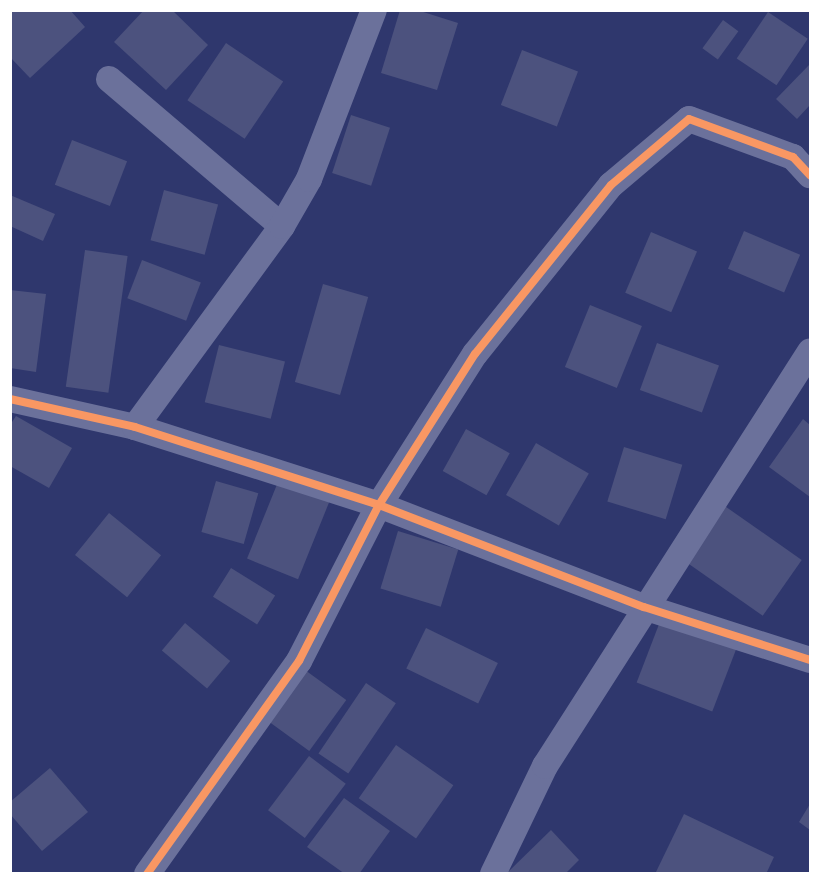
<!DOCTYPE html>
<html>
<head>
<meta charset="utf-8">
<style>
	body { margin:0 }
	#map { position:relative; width:821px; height:884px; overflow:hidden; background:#2f376d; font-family:"Exo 2",sans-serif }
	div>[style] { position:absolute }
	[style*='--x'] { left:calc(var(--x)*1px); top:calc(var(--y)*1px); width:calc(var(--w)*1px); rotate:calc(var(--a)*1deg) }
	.building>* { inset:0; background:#4c527e; transform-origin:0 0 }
	.street>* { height:26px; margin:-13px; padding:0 13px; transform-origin:13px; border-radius:13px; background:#6b719b }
	.cycleway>* { height:8px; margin:-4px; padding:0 4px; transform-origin:4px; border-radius:4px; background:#f99763 }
	span { translate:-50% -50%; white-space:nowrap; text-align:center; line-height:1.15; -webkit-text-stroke:6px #152387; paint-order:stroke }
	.frame { position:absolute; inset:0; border:12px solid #fff; pointer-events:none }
</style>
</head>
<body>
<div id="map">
	<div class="building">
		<div style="clip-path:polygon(10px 10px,70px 10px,85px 27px,30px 78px,10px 57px)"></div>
		<div style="clip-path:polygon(144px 10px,172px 10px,208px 45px,166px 90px,114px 42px)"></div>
		<div style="clip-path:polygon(400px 10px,417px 10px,458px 23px,437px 90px,381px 73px)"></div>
		<div style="left:768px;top:12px;width:48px;height:56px;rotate:34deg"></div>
		<div style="left:723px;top:20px;width:19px;height:35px;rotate:36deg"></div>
		<div style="left:226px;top:43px;width:69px;height:69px;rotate:34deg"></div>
		<div style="left:522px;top:50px;width:60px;height:59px;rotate:21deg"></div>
		<div style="clip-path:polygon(810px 64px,810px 105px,797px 119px,776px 99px)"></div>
		<div style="left:351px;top:115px;width:41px;height:61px;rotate:18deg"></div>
		<div style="left:72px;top:140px;width:59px;height:48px;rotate:21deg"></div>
		<div style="left:164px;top:190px;width:56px;height:52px;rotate:15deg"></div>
		<div style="clip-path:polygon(10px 195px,55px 214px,43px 241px,10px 226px)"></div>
		<div style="left:744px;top:231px;width:61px;height:41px;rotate:23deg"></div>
		<div style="left:651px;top:232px;width:50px;height:66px;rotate:23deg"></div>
		<div style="left:85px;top:250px;width:43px;height:138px;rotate:8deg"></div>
		<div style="left:142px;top:260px;width:63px;height:41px;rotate:21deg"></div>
		<div style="left:323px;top:284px;width:47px;height:102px;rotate:16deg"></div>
		<div style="clip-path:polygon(10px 290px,46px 294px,36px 372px,10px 368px)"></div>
		<div style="left:590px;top:305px;width:56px;height:67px;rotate:22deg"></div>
		<div style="left:657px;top:343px;width:66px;height:50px;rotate:20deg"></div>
		<div style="left:219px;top:345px;width:68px;height:59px;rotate:14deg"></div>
		<div style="clip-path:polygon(16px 416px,72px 448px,49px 488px,10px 466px,10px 425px)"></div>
		<div style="clip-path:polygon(803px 419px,810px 425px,810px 497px,769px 467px)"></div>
		<div style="left:466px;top:429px;width:50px;height:48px;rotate:29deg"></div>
		<div style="left:536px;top:443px;width:61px;height:60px;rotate:30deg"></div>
		<div style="left:624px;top:447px;width:61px;height:57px;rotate:17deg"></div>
		<div style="left:280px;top:477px;width:55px;height:88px;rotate:22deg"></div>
		<div style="left:216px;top:481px;width:44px;height:53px;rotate:16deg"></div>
		<div style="left:719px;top:502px;width:101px;height:68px;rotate:35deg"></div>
		<div style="left:109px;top:513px;width:67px;height:54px;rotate:39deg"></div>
		<div style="left:398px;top:531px;width:63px;height:60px;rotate:17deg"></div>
		<div style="left:231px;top:568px;width:52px;height:34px;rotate:32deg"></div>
		<div style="left:661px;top:619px;width:81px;height:68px;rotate:21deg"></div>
		<div style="left:185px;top:623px;width:59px;height:36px;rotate:40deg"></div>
		<div style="left:426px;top:628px;width:80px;height:45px;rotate:26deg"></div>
		<div style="left:305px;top:670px;width:51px;height:63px;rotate:36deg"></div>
		<div style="left:366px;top:683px;width:36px;height:85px;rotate:34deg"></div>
		<div style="left:396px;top:745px;width:70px;height:65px;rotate:35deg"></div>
		<div style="left:309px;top:756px;width:46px;height:68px;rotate:37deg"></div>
		<div style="clip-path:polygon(50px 768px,88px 812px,42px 851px,10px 814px,10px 802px)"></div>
		<div style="clip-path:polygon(344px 798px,390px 831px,359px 874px,345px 874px,307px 847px)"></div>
		<div style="clip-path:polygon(810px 804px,810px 830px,799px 822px)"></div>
		<div style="clip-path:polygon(684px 814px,774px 857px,766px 874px,655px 874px)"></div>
		<div style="clip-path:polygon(551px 830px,579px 860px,565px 874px,506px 874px)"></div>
	</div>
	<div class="street">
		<div style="--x:109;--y:79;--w:227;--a:40.4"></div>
		<div style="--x:10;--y:399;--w:128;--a:12.6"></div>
		<div style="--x:135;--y:427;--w:256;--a:17.7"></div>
		<div style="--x:379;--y:505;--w:284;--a:21.1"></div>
		<div style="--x:644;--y:607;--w:174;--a:17.7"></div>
		<div style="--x:135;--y:427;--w:249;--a:-53.8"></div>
		<div style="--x:282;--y:226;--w:54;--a:-60.1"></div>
		<div style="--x:309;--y:179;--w:181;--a:-69"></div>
		<div style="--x:147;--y:874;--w:262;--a:-54.5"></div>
		<div style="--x:299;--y:661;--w:175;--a:-62.9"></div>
		<div style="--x:379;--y:505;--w:179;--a:-57.6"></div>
		<div style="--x:475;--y:354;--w:217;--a:-51.2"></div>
		<div style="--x:611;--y:185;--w:102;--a:-40.2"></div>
		<div style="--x:689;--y:119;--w:111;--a:20.1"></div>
		<div style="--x:793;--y:157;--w:25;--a:47"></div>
		<div style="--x:493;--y:874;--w:120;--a:-64.3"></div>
		<div style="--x:545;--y:766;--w:492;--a:-57.4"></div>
	</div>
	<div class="cycleway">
		<div style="--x:10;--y:399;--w:128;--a:12.6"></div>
		<div style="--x:135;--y:427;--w:256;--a:17.7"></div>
		<div style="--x:379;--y:505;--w:284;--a:21.1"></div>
		<div style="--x:644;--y:607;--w:174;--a:17.7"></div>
		<div style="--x:147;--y:874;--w:262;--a:-54.5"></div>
		<div style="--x:299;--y:661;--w:175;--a:-62.9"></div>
		<div style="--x:379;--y:505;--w:179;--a:-57.6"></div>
		<div style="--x:475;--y:354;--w:217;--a:-51.2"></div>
		<div style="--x:611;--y:185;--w:102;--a:-40.2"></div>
		<div style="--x:689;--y:119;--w:111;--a:20.1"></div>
		<div style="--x:793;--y:157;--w:25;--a:47"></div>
	</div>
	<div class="frame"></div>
</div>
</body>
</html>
